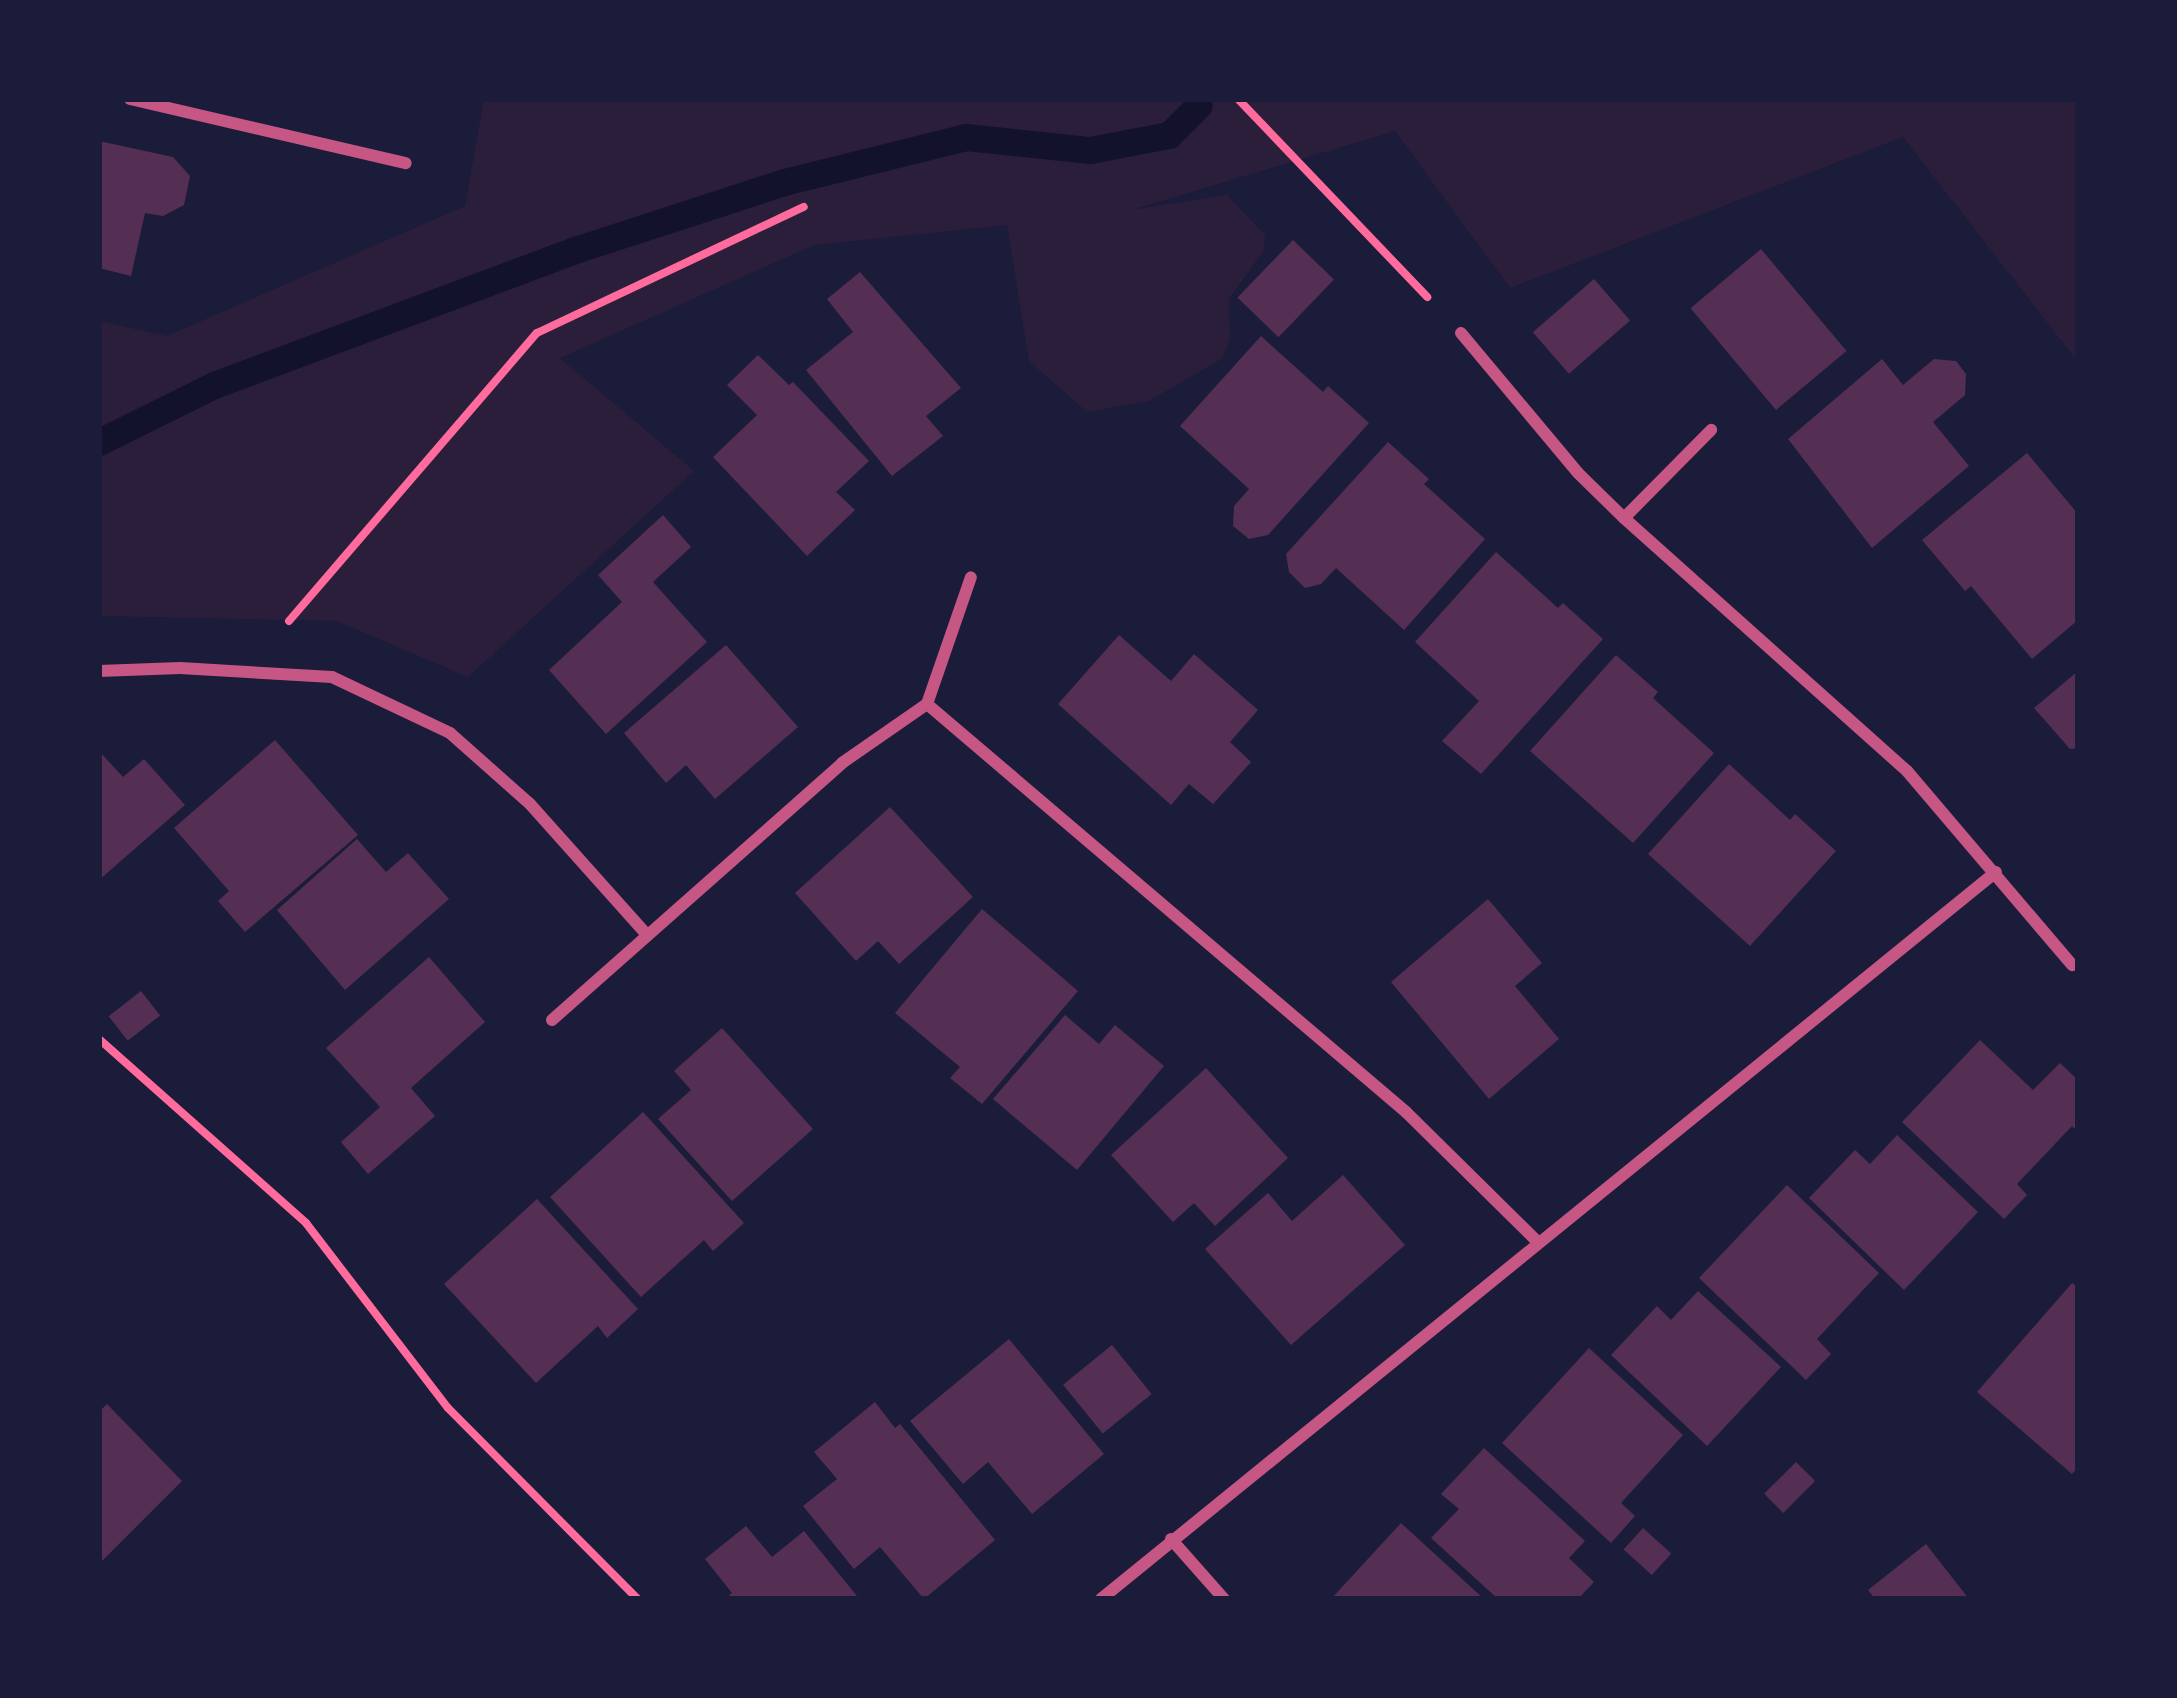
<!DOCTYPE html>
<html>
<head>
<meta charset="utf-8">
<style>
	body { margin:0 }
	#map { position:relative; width:2177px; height:1698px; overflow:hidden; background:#1b1b3a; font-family:"Asap Condensed",sans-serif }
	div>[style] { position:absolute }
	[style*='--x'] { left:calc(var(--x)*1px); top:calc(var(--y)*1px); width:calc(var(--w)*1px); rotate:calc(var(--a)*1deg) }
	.green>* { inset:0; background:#2a1e3b }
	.stream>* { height:27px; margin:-13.5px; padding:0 13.5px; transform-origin:13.5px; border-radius:13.5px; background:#12122b }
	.building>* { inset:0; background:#542f53; transform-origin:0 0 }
	.path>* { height:8px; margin:-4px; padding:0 4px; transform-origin:4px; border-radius:4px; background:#ff6b9d }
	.minor>* { height:12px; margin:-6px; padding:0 6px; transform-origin:6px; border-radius:6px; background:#c65784 }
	span { translate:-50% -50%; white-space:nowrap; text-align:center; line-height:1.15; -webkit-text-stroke:9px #1b1b3a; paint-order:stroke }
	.frame { position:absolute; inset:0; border:102px solid #1b1b3a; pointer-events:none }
</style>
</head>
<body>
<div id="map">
	<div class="green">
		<div style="clip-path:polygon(484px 99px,2078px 99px,2078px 362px,1903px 137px,1510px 288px,1395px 131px,1131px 210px,1227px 195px,1265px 235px,1264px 250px,1229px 299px,1230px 338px,1223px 358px,1149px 401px,1087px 412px,1029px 361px,1007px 225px,814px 245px,560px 358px,694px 471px,468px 677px,337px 621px,99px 616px,99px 321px,167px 336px,465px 206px)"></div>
	</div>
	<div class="stream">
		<div style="--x:99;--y:442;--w:128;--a:-26.4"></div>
		<div style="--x:214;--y:385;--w:389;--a:-20.5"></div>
		<div style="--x:578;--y:249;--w:217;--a:-18"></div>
		<div style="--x:784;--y:182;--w:187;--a:-13.9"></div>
		<div style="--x:966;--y:137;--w:125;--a:6"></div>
		<div style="--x:1090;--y:150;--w:80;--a:-10.8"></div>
		<div style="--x:1169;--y:135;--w:42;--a:-45"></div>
	</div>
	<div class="building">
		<div style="clip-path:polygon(99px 141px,173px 157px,190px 176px,184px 205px,163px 216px,145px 213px,131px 276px,99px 268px)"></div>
		<div style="left:1293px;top:240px;width:57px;height:80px;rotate:44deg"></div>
		<div style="left:1761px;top:249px;width:133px;height:92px;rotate:50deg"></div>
		<div style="clip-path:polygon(860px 272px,961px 388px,926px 416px,943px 436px,892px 476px,806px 370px,853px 332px,827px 299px)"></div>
		<div style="left:1594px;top:279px;width:55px;height:81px;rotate:49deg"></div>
		<div style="clip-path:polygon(1261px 336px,1323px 392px,1328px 386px,1369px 423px,1268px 535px,1249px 539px,1233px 526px,1234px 506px,1249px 489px,1180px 426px)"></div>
		<div style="clip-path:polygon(758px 355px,789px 385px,793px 382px,869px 461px,836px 492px,855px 510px,807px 556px,713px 457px,757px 415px,727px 385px)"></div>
		<div style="clip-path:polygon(1882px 359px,1903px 385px,1934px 359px,1956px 361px,1966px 374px,1965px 395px,1933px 422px,1969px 466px,1872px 548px,1788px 439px)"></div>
		<div style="clip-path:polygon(1388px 442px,1429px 479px,1424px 484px,1485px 539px,1404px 630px,1336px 568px,1321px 584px,1305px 588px,1289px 572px,1286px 554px)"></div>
		<div style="clip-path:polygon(2027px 453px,2078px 514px,2078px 620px,2032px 659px,1971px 586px,1965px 591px,1922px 540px)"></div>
		<div style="clip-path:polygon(663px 515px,691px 547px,653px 582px,707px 642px,606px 734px,549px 670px,622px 602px,598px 575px)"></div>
		<div style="clip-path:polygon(1496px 552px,1558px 608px,1563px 603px,1603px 639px,1481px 774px,1442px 741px,1479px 701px,1415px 642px)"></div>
		<div style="clip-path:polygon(1119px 635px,1171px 681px,1194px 654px,1258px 710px,1230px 742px,1251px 762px,1213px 804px,1189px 784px,1171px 805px,1058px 704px)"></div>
		<div style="clip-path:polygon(726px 645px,798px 727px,715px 799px,686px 765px,666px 783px,624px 733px)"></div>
		<div style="clip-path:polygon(1616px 655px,1658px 692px,1653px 698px,1714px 753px,1633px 843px,1530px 751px)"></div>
		<div style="clip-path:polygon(2078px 671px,2078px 748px,2070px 749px,2034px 708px)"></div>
		<div style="clip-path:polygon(275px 740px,358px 835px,245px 932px,218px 901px,229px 891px,174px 828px)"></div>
		<div style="clip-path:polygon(99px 751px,123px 777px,144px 759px,185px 805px,99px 880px)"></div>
		<div style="clip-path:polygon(1729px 764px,1790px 820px,1795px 814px,1836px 851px,1750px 946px,1648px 854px)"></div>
		<div style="clip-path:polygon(890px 807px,973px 897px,899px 964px,878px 941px,856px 961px,795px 893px)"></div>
		<div style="clip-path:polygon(357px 839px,386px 872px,408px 853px,449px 899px,345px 990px,277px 910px)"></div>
		<div style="clip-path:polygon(1488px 899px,1542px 963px,1515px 986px,1559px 1039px,1489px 1099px,1391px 982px)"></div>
		<div style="clip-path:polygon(982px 909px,1078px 991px,982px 1104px,950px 1078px,960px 1067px,895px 1013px)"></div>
		<div style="clip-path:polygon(429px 957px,485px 1022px,411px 1088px,435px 1116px,368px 1174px,341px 1142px,380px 1107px,326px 1048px)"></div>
		<div style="left:141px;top:991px;width:31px;height:41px;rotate:52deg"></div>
		<div style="clip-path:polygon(1065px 1015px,1099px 1044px,1115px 1025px,1164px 1066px,1077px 1170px,993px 1099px)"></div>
		<div style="clip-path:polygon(722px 1028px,813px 1129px,732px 1201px,658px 1119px,691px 1090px,674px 1071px)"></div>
		<div style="clip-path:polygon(1980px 1040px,2033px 1090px,2060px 1063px,2078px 1080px,2078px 1132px,2072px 1126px,2017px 1184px,2027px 1195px,2004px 1219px,1902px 1122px)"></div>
		<div style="clip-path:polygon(1206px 1068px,1288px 1158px,1215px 1226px,1194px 1203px,1173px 1222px,1111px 1155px)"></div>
		<div style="clip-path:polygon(643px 1112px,744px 1223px,713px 1251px,704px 1240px,641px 1297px,550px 1197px)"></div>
		<div style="clip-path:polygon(1897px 1135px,1978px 1212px,1904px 1290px,1809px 1198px,1855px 1150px,1870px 1164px)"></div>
		<div style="clip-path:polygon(1343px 1175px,1405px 1245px,1291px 1345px,1205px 1249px,1268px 1193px,1292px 1221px)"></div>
		<div style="clip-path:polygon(1787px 1185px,1879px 1273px,1817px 1339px,1831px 1354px,1806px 1380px,1699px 1278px)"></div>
		<div style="clip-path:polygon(537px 1199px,638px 1309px,607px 1338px,598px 1326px,536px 1383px,444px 1284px)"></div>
		<div style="clip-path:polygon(2072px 1283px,2078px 1287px,2078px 1467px,2072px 1474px,1977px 1392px)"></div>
		<div style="clip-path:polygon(1698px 1291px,1781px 1367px,1707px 1446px,1611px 1355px,1657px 1306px,1671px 1320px)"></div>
		<div style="clip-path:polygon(1009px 1339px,1104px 1454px,1032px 1514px,988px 1462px,963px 1484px,910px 1421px)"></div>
		<div style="left:1112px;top:1345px;width:63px;height:63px;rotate:51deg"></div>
		<div style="clip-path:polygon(1589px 1348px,1683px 1435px,1621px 1503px,1635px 1516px,1611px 1543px,1502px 1443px)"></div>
		<div style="clip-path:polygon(875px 1402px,895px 1428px,900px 1424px,995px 1540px,924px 1599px,880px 1547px,854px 1569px,803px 1506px,837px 1479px,814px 1452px)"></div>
		<div style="clip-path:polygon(107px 1404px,182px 1481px,99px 1564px,99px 1412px)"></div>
		<div style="clip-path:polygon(1484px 1448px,1585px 1541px,1569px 1558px,1594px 1582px,1578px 1599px,1498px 1599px,1431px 1538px,1459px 1509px,1441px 1494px)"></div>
		<div style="left:1796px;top:1462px;width:27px;height:45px;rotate:45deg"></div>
		<div style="clip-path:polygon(1401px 1523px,1484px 1599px,1331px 1599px)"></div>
		<div style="clip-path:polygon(746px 1526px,772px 1557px,804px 1531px,857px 1596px,725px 1599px,732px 1593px,705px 1559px)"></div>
		<div style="left:1643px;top:1528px;width:38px;height:29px;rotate:42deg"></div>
		<div style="clip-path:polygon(1926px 1544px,1969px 1599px,1875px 1599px,1868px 1590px)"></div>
	</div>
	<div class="path">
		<div style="--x:1238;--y:99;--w:274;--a:46.3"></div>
		<div style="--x:289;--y:621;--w:380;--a:-49.3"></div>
		<div style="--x:537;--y:333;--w:295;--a:-25.3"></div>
		<div style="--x:99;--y:1039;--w:277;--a:41.6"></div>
		<div style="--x:306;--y:1223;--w:233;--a:52.5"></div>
		<div style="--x:448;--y:1408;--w:269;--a:45.2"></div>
	</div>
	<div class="minor">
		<div style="--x:130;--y:99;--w:283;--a:13.1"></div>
		<div style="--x:1461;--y:333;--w:182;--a:50.1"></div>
		<div style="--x:1578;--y:473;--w:64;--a:44.4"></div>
		<div style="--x:1624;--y:518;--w:380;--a:41.8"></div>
		<div style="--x:1907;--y:771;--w:255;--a:49.6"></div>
		<div style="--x:1624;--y:518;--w:124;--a:-45.3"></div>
		<div style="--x:99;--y:671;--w:81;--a:-2.1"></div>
		<div style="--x:180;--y:668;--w:152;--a:3.4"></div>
		<div style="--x:332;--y:677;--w:131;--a:25.4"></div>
		<div style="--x:450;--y:733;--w:107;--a:41.6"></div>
		<div style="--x:530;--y:804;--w:176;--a:48.2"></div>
		<div style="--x:927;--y:704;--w:134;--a:-70.9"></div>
		<div style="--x:552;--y:1020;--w:387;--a:-41.5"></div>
		<div style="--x:842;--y:763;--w:103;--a:-34.8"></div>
		<div style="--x:927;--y:704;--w:629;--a:40.42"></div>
		<div style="--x:1406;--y:1112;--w:185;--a:44.6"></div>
		<div style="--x:1171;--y:1539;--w:80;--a:48.5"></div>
		<div style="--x:1101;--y:1599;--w:1153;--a:-39.09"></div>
	</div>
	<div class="frame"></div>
</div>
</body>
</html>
